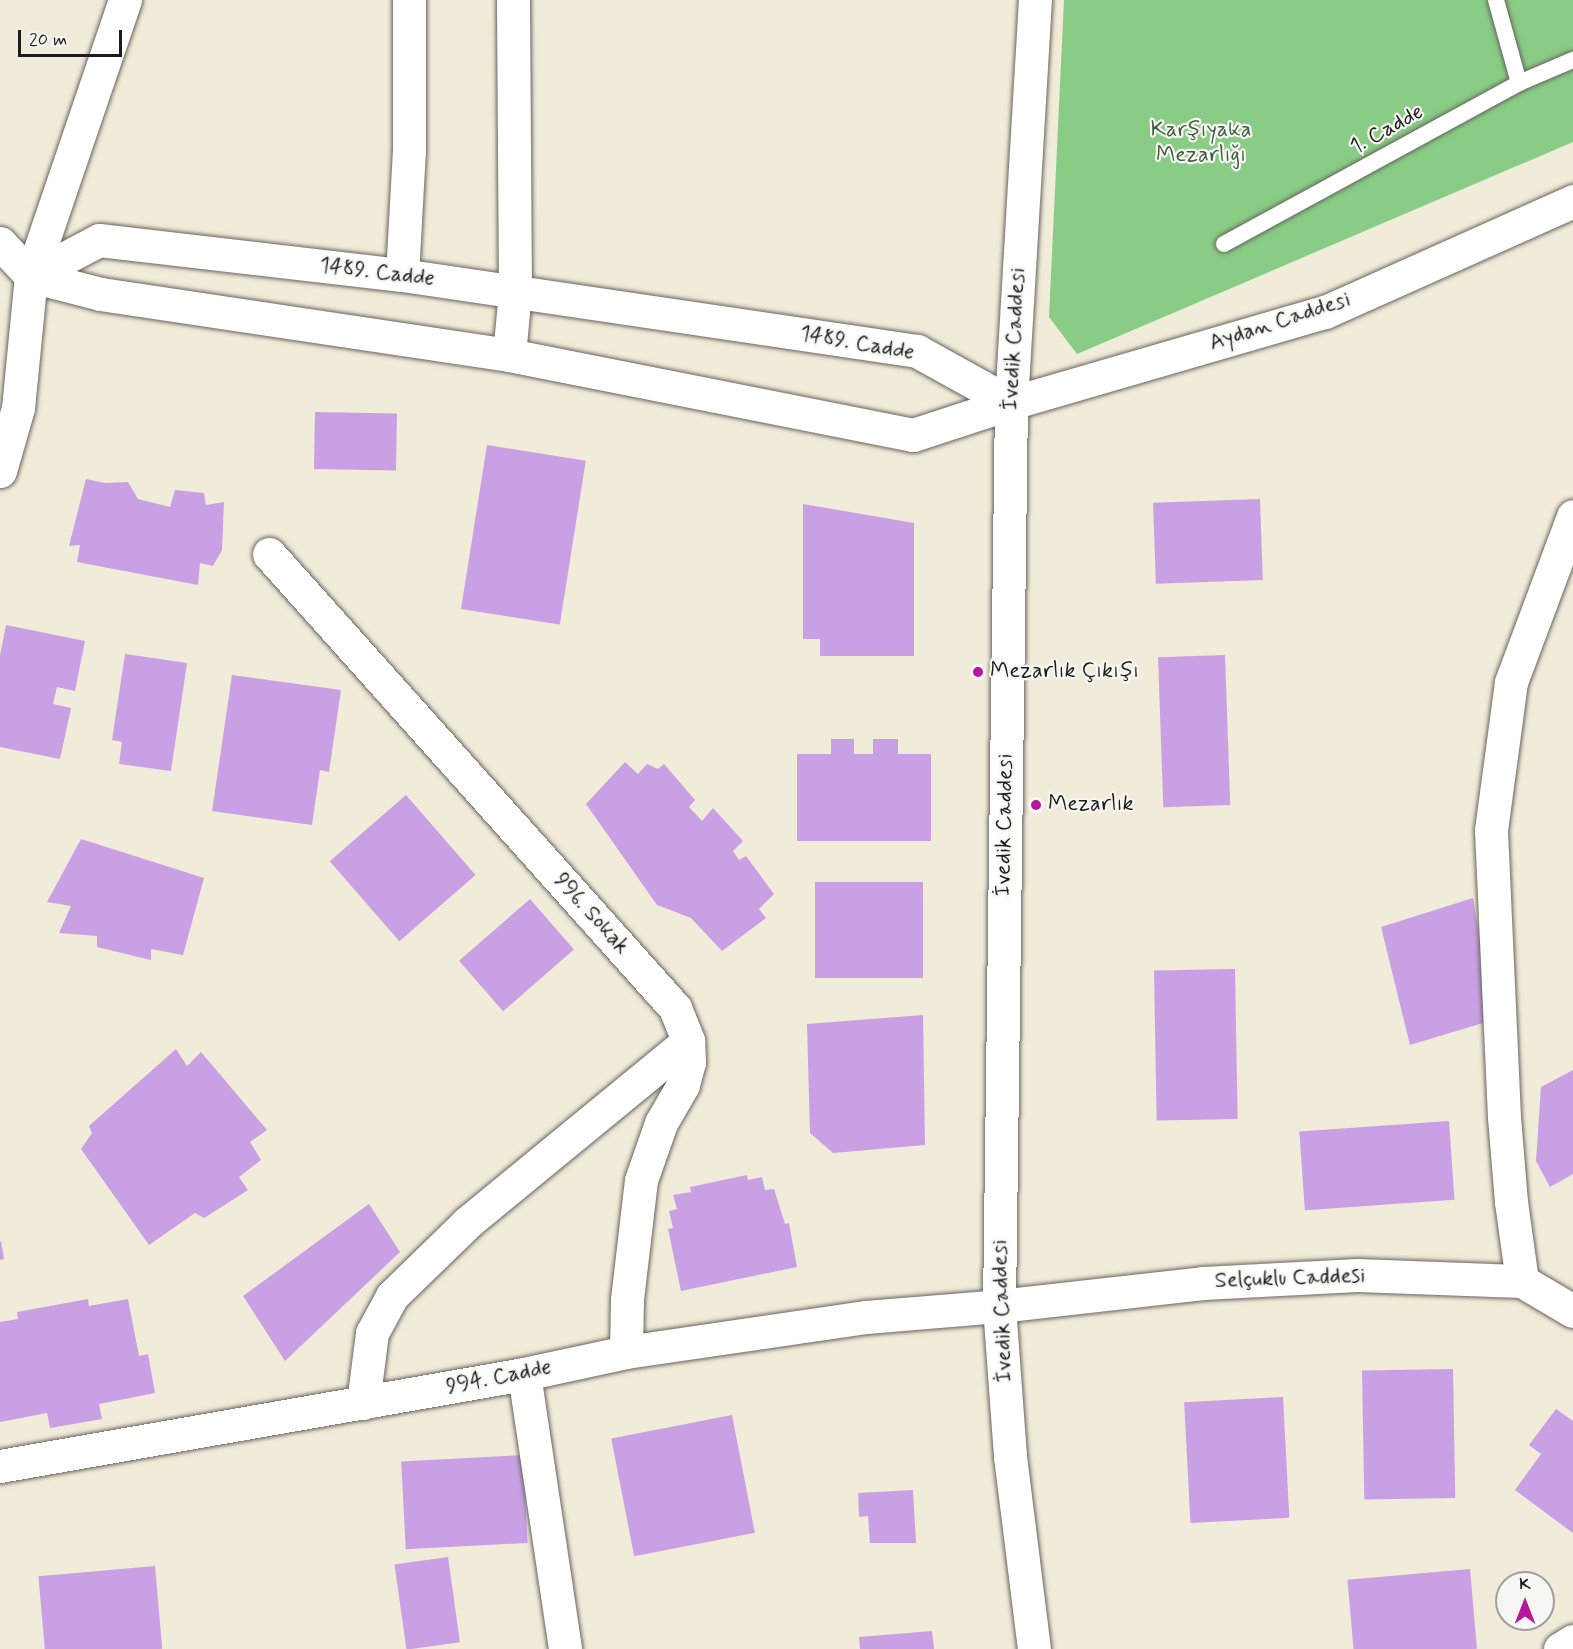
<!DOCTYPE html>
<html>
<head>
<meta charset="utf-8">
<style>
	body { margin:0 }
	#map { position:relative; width:1573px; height:1649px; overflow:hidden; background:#f1ebd9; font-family:Mynerve,sans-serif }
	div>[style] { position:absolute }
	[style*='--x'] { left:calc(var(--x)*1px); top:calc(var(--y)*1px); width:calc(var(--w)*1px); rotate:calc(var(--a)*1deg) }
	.green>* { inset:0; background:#89cc85 }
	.building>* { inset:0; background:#c9a0e4; transform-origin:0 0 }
	.roads { filter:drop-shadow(0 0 2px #67645e) drop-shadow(0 0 2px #67645e) }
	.lane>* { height:16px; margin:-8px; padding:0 8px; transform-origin:8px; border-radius:8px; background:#fff }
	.street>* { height:33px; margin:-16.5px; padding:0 16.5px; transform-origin:16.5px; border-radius:16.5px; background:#fff }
	.secondary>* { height:33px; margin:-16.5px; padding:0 16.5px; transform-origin:16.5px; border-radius:16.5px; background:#fff }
	.dots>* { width:16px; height:16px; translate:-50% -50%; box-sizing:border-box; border:3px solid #f6f6f2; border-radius:50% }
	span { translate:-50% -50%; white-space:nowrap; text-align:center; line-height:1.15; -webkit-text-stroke:4.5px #f6f6f2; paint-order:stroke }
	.park-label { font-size:22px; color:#425a41 }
	.street-label { font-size:22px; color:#1c1c1c }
	.poi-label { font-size:22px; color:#1c1c1c }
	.left { translate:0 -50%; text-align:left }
	.north { position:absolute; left:1495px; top:1571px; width:60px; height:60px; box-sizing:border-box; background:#f6f6f2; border:2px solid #9f9f9c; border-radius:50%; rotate:0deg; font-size:16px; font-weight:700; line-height:24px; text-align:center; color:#1c1c1c }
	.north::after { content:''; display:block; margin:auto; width:21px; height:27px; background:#b5179e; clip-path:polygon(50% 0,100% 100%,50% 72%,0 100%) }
	.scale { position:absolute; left:18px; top:30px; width:104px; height:27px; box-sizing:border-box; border:3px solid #1c1c1c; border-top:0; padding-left:8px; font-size:18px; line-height:21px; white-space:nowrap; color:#1c1c1c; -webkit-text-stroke:4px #f6f6f2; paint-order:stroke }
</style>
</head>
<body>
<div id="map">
	<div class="green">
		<div style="clip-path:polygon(1064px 0,1573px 0,1573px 142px,1077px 354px,1049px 317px)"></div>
	</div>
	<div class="building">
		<div style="left:315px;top:412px;width:82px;height:57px;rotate:1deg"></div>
		<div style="left:487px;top:445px;width:100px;height:166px;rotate:9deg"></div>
		<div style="clip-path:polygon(86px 479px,105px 483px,128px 482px,138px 499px,170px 507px,175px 490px,204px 493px,206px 505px,224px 502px,222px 550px,213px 566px,200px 563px,198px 585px,77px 562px,80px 545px,69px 546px)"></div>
		<div style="left:1260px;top:499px;width:81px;height:107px;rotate:88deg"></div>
		<div style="clip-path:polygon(803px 504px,914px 523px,914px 656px,820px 656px,820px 639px,803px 639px)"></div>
		<div style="clip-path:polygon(6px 625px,85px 641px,75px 691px,57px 687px,53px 704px,71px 708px,60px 759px,0 747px,0 655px)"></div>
		<div style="clip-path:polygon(125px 654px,187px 663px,171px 771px,119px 764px,122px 742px,112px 740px)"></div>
		<div style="left:1225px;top:655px;width:150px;height:67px;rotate:88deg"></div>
		<div style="clip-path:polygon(232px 675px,341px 690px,329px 772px,320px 770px,312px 825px,212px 811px)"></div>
		<div style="clip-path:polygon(831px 739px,854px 739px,854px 754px,873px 754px,873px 739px,898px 739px,898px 754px,931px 754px,931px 841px,797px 841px,797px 754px,831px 754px)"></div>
		<div style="clip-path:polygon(625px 762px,638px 774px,647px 764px,658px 769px,664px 764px,695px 800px,689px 807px,702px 821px,713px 808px,743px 841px,733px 851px,739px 860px,746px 856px,774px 894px,759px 909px,766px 918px,722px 951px,691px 918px,657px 905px,586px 804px)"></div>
		<div style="left:406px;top:795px;width:106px;height:101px;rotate:49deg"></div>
		<div style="clip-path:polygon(81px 839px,204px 878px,183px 955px,151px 949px,151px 960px,97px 947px,97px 936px,59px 933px,71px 906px,47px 902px)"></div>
		<div style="left:815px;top:882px;width:108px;height:96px"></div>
		<div style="clip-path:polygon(1473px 898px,1493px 1020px,1410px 1045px,1381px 927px)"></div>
		<div style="left:530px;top:899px;width:67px;height:94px;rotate:49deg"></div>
		<div style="left:1235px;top:969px;width:150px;height:81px;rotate:89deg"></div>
		<div style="clip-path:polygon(923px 1015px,925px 1145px,833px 1153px,810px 1133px,807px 1024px)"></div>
		<div style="clip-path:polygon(176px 1049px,187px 1066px,201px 1052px,267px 1130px,250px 1142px,261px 1160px,239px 1177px,248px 1190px,204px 1218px,195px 1213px,149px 1245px,81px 1149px,92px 1133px,89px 1126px)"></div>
		<div style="clip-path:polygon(1573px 1070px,1573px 1174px,1550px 1187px,1536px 1161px,1541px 1087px)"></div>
		<div style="left:1449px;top:1121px;width:79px;height:150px;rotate:86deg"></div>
		<div style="clip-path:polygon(747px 1175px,748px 1180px,762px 1177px,765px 1190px,774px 1189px,785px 1224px,789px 1223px,797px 1267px,681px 1291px,668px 1229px,673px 1228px,669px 1211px,677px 1209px,673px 1195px,691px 1192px,690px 1187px)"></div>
		<div style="clip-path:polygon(369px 1204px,400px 1252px,285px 1361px,243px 1296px)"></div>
		<div style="clip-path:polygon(1px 1241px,4px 1259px,0 1260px,0 1242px)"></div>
		<div style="clip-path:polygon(88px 1299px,89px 1306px,128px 1299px,139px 1356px,148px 1354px,155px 1393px,99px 1404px,102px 1419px,50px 1428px,47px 1413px,0 1422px,0 1322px,18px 1319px,17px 1312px)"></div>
		<div style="left:1453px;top:1369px;width:129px;height:91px;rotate:89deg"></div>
		<div style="left:1283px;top:1397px;width:121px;height:99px;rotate:87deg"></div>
		<div style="clip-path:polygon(1556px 1409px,1573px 1421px,1573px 1533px,1515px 1490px,1541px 1454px,1529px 1445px)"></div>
		<div style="left:732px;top:1415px;width:120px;height:123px;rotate:79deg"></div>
		<div style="left:523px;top:1455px;width:88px;height:122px;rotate:87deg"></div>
		<div style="clip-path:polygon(913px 1490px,916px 1543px,870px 1543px,868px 1516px,859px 1517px,858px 1493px)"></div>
		<div style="left:448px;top:1557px;width:86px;height:54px;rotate:82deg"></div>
		<div style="left:155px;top:1566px;width:83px;height:117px;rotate:85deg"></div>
		<div style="left:1470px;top:1569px;width:80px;height:123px;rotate:85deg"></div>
		<div style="clip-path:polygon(932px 1631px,934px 1649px,860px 1649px,859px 1637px)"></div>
	</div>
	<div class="roads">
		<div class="lane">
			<div style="--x:1496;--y:0;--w:86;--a:74.5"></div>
			<div style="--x:1224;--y:244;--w:336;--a:-28.6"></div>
			<div style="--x:1519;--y:83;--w:59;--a:-23.1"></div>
		</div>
		<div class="street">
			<div style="--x:402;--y:275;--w:124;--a:-86.8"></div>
			<div style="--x:409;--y:151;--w:151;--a:-90"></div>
			<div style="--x:269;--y:554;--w:609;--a:48.19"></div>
			<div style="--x:675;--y:1008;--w:35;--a:68"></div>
			<div style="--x:688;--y:1041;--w:21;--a:87"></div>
			<div style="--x:689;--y:1062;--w:24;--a:105"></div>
			<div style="--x:683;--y:1085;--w:44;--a:120.1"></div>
			<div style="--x:661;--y:1123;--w:60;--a:109.3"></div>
			<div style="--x:641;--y:1180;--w:121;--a:96.7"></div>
			<div style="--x:627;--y:1300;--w:52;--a:91.1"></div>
			<div style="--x:1522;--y:1281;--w:80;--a:-97.9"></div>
			<div style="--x:1511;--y:1202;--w:85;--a:-94.7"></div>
			<div style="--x:1504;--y:1117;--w:287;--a:-92.6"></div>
			<div style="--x:1491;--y:830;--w:149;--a:-82.3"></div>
			<div style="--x:1511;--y:682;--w:177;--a:-69.5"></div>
			<div style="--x:524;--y:1374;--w:278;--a:81.5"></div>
			<div style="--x:363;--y:1403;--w:71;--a:-82.7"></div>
			<div style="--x:372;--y:1333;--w:42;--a:-61.6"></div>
			<div style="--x:392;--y:1296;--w:106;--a:-44.2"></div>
			<div style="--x:468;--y:1222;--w:285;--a:-39.4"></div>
			<div style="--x:1560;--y:1649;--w:15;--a:-32"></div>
		</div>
		<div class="secondary">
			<div style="--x:0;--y:243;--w:45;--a:46.8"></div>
			<div style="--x:31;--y:276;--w:72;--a:14.4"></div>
			<div style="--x:101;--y:294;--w:413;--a:8.5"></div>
			<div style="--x:509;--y:355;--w:412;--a:11.2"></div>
			<div style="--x:913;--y:435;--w:103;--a:-18.1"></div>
			<div style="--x:1011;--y:403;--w:327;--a:-16.2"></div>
			<div style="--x:1325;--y:312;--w:272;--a:-24.1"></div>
			<div style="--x:31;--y:276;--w:77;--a:-27.9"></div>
			<div style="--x:99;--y:240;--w:305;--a:6.6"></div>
			<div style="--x:402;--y:275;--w:521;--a:8.39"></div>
			<div style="--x:917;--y:351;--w:107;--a:29"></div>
			<div style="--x:509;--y:355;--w:64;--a:-84.6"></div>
			<div style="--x:515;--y:291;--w:291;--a:-90.4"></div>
			<div style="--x:0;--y:471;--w:66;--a:-74.1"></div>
			<div style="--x:18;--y:408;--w:133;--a:-84.4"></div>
			<div style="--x:31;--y:276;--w:292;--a:-71.2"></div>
			<div style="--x:0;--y:1466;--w:532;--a:-9.96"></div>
			<div style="--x:524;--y:1374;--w:104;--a:-12.2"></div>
			<div style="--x:626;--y:1352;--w:243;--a:-8.3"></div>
			<div style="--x:866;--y:1317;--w:133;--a:-4.7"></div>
			<div style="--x:999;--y:1306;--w:205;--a:-6.4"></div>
			<div style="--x:1203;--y:1283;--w:154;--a:-3"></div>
			<div style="--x:1357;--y:1275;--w:165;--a:2.1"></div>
			<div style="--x:1522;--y:1281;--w:59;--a:30.5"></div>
			<div style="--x:1034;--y:1649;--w:194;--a:-97.1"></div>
			<div style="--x:1010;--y:1456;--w:150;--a:-94.2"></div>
			<div style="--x:999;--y:1306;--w:903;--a:-89.24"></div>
			<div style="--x:1011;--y:403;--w:404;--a:-86.6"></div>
		</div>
	</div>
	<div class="dots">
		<div style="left:978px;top:672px;background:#b5179e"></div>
		<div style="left:1036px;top:805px;background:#b5179e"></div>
	</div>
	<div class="park-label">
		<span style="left:1201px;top:143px">Karşıyaka<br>Mezarlığı</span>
	</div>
	<div class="street-label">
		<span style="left:1387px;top:130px;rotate:-29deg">1. Cadde</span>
		<span style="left:377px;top:273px;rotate:7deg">1489. Cadde</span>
		<span style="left:1280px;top:322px;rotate:-18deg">Aydan Caddesi</span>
		<span style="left:1015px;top:339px;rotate:-87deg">İvedik Caddesi</span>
		<span style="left:857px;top:344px;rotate:10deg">1489. Cadde</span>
		<span style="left:1005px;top:825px;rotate:-89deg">İvedik Caddesi</span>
		<span style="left:591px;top:914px;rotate:48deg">996. Sokak</span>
		<span style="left:1290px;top:1279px;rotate:-2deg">Selçuklu Caddesi</span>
		<span style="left:1003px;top:1311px;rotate:-92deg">İvedik Caddesi</span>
		<span style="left:499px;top:1378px;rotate:-11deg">994. Cadde</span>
	</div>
	<div class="poi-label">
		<span class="left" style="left:990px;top:672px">Mezarlık Çıkışı</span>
		<span class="left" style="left:1048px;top:805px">Mezarlık</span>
	</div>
	<div class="north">K</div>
	<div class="scale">20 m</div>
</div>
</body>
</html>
